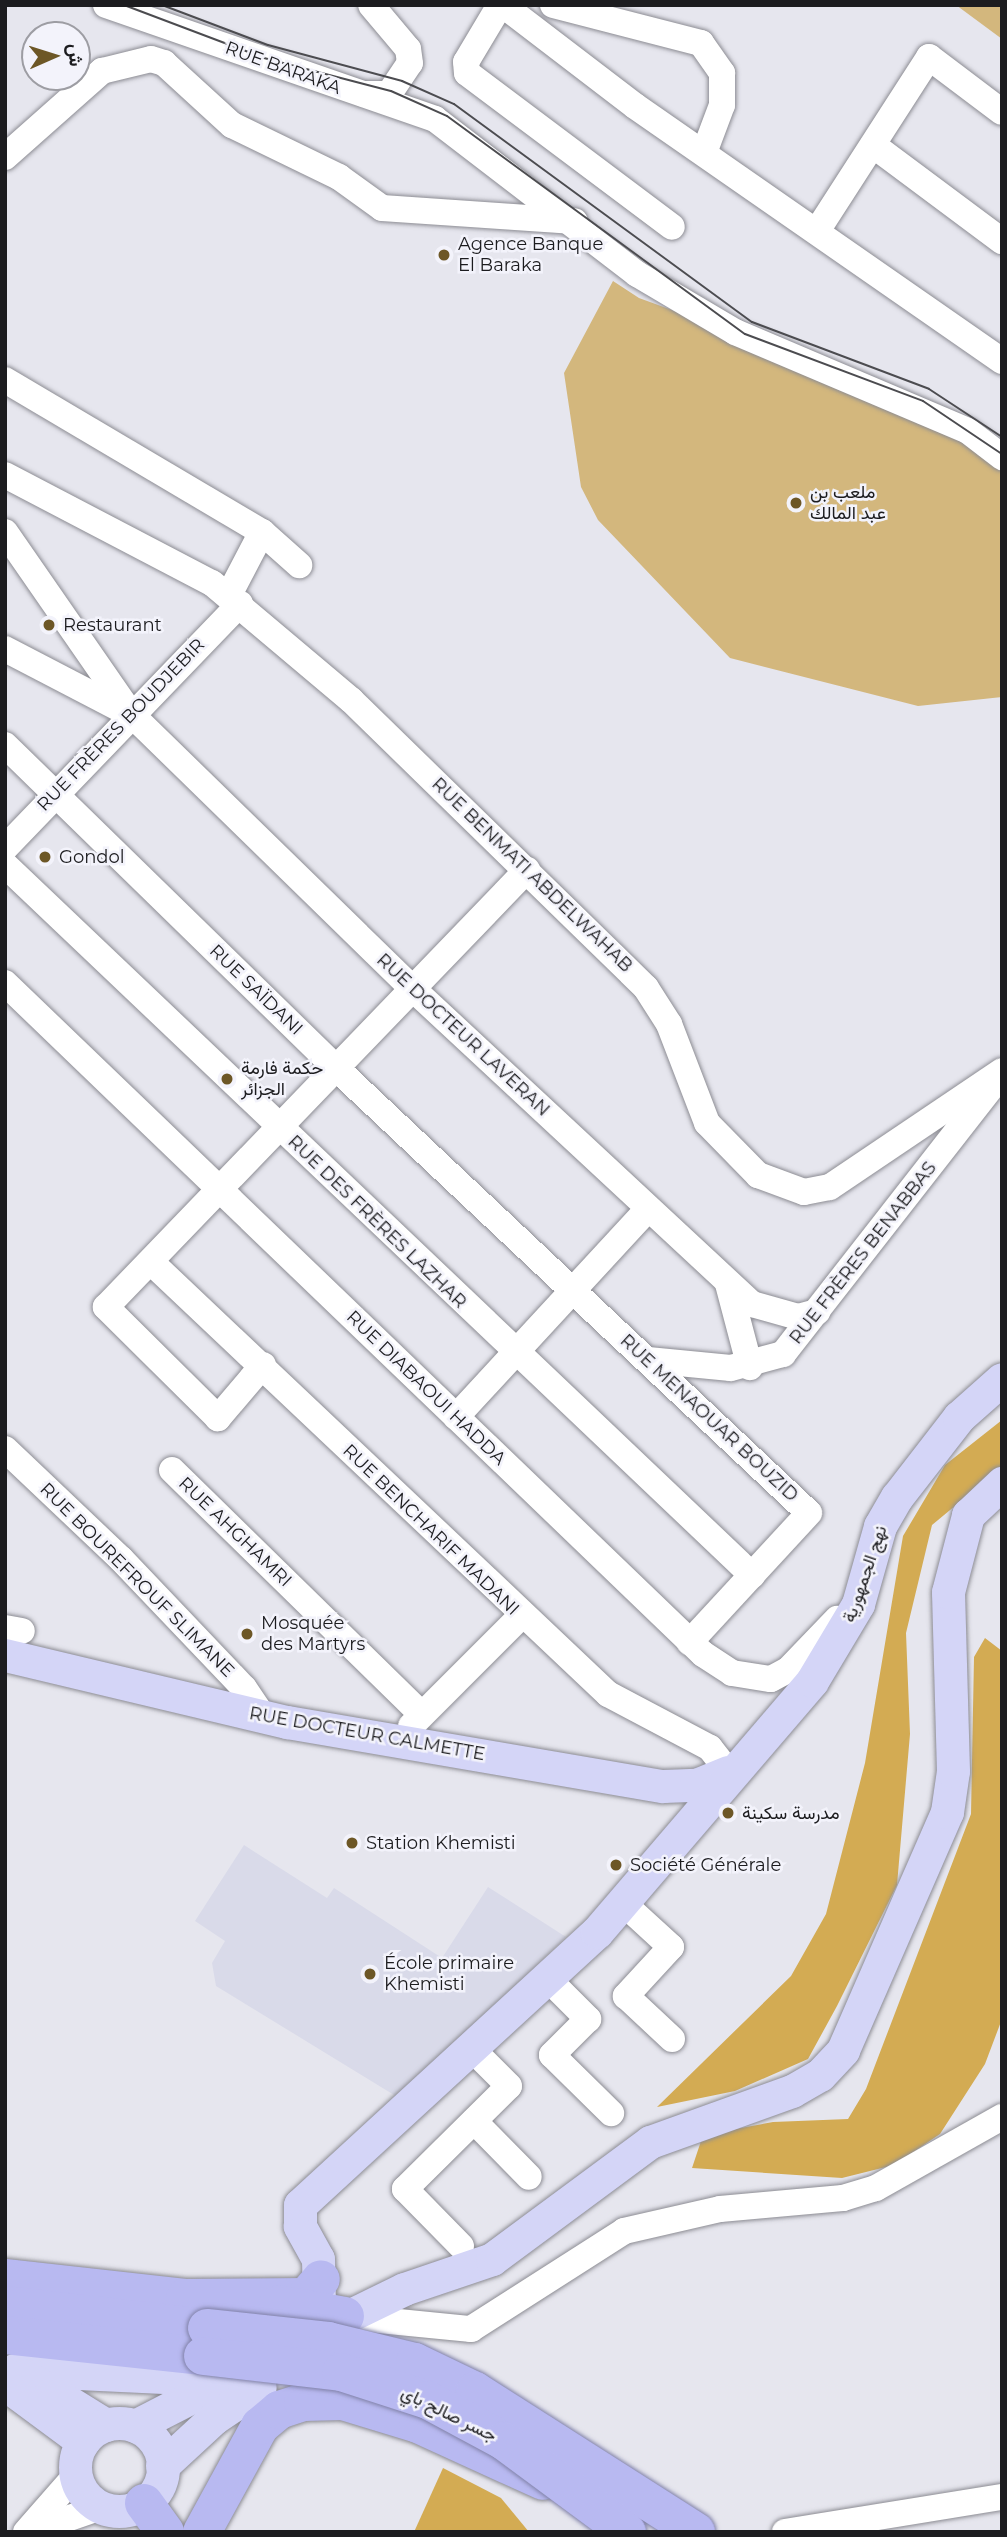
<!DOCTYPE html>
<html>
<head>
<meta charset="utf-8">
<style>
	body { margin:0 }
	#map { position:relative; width:1007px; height:2537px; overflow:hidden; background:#e6e6ee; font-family:Montserrat,Vazirmatn,sans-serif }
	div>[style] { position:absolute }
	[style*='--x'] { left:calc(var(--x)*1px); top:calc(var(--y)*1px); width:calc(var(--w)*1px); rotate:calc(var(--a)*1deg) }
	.built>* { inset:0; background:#d9dae9 }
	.green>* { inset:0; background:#d3b77d }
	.forest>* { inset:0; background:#d3ab53 }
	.roads { filter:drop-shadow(0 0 2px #8c8c93) drop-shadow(0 0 2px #8c8c93) }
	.minor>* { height:26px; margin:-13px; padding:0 13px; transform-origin:13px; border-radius:13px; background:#fff }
	.major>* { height:33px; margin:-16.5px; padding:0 16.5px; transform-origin:16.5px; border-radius:16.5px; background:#d4d5f7 }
	.major>.ring { margin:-16.5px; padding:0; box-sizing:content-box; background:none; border:33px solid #d4d5f7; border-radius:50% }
	.highway>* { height:38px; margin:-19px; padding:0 19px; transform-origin:19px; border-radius:19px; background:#b8b9f1 }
	.tram>* { height:2px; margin:-1px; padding:0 1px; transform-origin:1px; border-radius:1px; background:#4c4c50 }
	.bridges { filter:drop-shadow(0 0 2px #8182a8) drop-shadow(0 0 2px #8182a8) }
	.highway-bridge>* { height:38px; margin:-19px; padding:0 19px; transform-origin:19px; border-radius:19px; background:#b8b9f1 }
	.dots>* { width:19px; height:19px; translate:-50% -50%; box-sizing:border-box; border:4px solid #f3f3fb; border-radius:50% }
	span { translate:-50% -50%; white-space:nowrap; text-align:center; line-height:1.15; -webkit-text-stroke:5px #f3f3fb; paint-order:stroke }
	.street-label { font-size:18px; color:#1c1c1f }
	.poi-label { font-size:18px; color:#1c1c1f }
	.left { translate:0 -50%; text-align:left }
	.frame { position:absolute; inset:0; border:7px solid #1c1c1f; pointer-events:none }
	.north { position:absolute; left:21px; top:21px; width:70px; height:70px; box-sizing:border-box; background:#f3f3fb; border:2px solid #9d9da3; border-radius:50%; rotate:87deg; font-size:19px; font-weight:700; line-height:28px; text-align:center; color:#1c1c1f }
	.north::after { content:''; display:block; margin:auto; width:24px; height:32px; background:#6d5726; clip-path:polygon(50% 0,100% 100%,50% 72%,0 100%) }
</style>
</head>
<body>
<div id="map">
	<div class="built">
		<div style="clip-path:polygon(244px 1845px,327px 1898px,334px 1888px,442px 1958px,488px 1887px,566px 1937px,399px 2098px,216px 1986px,212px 1963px,225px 1941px,195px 1921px)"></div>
	</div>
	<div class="green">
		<div style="clip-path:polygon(956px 5px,1002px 5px,1002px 39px)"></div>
		<div style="clip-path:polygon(613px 281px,639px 298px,751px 339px,982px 449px,1002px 473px,1002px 697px,918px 706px,730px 658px,598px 520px,581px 487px,564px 373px)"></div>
	</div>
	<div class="forest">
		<div style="clip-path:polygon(1002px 1420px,1002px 1467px,932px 1525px,906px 1633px,910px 1734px,897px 1885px,837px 2006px,808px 2059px,735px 2091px,657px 2107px,791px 1976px,826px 1914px,865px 1763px,903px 1536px,945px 1465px)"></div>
		<div style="clip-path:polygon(985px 1638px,1002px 1651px,1002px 2019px,985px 2064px,940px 2134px,894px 2165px,842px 2178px,692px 2168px,703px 2135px,773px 2122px,848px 2119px,866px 2089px,971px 1814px,974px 1657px)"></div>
		<div style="clip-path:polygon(443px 2468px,501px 2498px,529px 2532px,414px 2532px)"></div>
	</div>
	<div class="roads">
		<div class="minor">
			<div style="--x:106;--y:5;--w:348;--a:19.1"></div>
			<div style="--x:435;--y:119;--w:255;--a:37.5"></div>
			<div style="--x:637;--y:274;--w:114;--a:30.6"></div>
			<div style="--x:735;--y:332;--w:253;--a:23"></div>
			<div style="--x:968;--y:431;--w:43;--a:37.4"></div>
			<div style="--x:500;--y:5;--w:66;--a:120.8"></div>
			<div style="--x:466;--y:62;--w:11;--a:85"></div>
			<div style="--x:467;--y:73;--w:256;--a:36.9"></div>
			<div style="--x:503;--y:5;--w:166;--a:37.4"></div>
			<div style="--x:635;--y:106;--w:447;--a:34.8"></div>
			<div style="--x:553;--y:5;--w:153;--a:14.4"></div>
			<div style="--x:701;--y:43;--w:37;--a:55"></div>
			<div style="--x:722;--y:73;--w:32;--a:90"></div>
			<div style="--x:722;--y:105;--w:51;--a:110.6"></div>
			<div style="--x:364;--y:94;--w:25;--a:0"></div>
			<div style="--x:389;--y:94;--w:37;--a:-56"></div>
			<div style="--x:410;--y:63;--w:14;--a:-98"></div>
			<div style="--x:408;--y:49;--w:57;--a:-130.1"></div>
			<div style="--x:873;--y:145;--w:161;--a:36.7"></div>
			<div style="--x:5;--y:157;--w:130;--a:-41.6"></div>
			<div style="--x:102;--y:71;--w:50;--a:-13.8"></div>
			<div style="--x:151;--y:59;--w:14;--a:17"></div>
			<div style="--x:164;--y:63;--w:92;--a:42.4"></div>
			<div style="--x:232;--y:125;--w:119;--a:25.9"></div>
			<div style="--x:339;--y:177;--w:53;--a:35.8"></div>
			<div style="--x:382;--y:208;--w:193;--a:3.9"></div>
			<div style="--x:817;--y:231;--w:207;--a:-57.2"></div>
			<div style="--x:929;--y:57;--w:91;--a:37"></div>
			<div style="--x:5;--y:380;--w:299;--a:30.6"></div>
			<div style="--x:262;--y:532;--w:50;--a:41.7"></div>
			<div style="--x:5;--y:475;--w:233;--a:27.6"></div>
			<div style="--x:212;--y:583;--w:182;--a:40.1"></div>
			<div style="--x:351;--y:700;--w:412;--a:44.3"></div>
			<div style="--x:646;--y:988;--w:43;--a:57.4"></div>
			<div style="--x:669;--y:1024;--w:106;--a:69"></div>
			<div style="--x:707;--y:1123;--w:73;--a:45.6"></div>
			<div style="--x:758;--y:1175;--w:49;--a:20.3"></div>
			<div style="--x:804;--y:1192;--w:26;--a:-11"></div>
			<div style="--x:830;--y:1187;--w:207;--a:-34"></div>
			<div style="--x:5;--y:532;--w:221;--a:55.3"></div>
			<div style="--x:131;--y:714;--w:394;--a:44.3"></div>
			<div style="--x:413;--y:989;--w:463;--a:42.9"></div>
			<div style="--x:752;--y:1304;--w:48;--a:15.8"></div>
			<div style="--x:798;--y:1317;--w:20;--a:-15"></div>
			<div style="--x:229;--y:595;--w:71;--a:-62.4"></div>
			<div style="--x:5;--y:649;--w:136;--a:27.5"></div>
			<div style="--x:5;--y:745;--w:462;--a:44.3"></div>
			<div style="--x:336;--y:1068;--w:649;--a:43.25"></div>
			<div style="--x:809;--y:1513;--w:176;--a:132.7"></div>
			<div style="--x:5;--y:848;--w:339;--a:-46.1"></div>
			<div style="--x:5;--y:865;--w:1031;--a:43.55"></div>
			<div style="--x:5;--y:983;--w:968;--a:43.87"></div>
			<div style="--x:703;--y:1654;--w:35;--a:33"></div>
			<div style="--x:732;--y:1673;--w:39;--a:9"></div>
			<div style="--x:771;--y:1679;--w:19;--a:-28"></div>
			<div style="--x:788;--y:1670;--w:71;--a:-46.1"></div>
			<div style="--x:151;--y:1262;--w:629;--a:43.39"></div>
			<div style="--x:608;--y:1694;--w:115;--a:27.9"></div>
			<div style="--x:710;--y:1748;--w:31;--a:52"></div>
			<div style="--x:728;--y:1284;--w:86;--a:75.2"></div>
			<div style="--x:648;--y:1360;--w:83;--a:5.5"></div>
			<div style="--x:731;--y:1368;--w:54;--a:-15.1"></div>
			<div style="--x:783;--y:1354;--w:346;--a:-52"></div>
			<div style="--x:263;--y:1365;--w:70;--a:130.3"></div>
			<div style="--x:218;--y:1418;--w:158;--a:-135.3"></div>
			<div style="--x:106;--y:1307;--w:607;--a:-46.07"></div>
			<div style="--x:456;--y:1417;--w:283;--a:-47.3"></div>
			<div style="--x:5;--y:1449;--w:160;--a:43.5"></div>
			<div style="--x:121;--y:1559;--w:178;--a:46.4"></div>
			<div style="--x:244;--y:1688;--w:34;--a:56"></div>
			<div style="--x:172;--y:1470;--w:346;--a:44.4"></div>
			<div style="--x:5;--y:1628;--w:17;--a:10"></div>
			<div style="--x:411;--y:1726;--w:156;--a:-45"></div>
			<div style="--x:623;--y:1903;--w:65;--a:42.5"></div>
			<div style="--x:671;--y:1947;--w:67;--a:132.6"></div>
			<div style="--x:626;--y:1996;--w:63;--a:43.1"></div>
			<div style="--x:548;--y:1979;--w:57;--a:45"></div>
			<div style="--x:588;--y:2019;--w:51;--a:135"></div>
			<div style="--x:552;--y:2055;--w:83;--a:44.5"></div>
			<div style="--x:474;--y:2121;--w:78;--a:45.5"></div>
			<div style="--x:461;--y:2246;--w:80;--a:-134.5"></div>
			<div style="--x:405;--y:2189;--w:146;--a:-44.7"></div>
			<div style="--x:509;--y:2086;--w:51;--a:-135"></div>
			<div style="--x:348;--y:2317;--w:124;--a:5.6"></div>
			<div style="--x:471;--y:2329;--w:182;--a:-32.6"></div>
			<div style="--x:624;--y:2231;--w:98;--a:-12.9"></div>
			<div style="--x:720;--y:2209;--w:123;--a:-5.1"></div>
			<div style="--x:843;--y:2198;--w:34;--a:-17"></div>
			<div style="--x:876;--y:2188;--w:145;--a:-29.4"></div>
			<div style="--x:35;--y:2530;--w:70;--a:-19.2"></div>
			<div style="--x:26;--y:2532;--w:76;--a:-48.7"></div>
			<div style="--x:785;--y:2532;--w:220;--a:-9.2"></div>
		</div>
		<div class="major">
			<div style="--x:5;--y:1655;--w:290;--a:13.4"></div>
			<div style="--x:287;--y:1722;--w:381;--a:9.7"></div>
			<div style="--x:663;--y:1786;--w:33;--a:-2"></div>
			<div style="--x:696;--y:1785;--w:35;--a:-22"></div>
			<div style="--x:319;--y:2306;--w:47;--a:-91.2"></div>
			<div style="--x:318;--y:2259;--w:38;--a:-119"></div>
			<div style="--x:300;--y:2226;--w:21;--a:-90"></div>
			<div style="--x:300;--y:2205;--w:403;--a:-42.6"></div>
			<div style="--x:597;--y:1932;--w:330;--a:-49.4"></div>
			<div style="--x:812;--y:1681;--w:90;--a:-59.1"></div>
			<div style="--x:858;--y:1604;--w:81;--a:-74.2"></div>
			<div style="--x:880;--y:1526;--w:34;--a:-60"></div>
			<div style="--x:897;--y:1497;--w:101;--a:-52.2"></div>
			<div style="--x:959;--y:1417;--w:57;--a:-41.5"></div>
			<div style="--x:322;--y:2329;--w:91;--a:-26"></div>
			<div style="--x:404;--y:2289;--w:93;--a:-18.8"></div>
			<div style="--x:492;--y:2259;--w:197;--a:-36.5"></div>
			<div style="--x:650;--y:2142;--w:151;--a:-19.8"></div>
			<div style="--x:792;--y:2091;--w:32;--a:-30"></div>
			<div style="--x:820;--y:2075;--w:34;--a:-47"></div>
			<div style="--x:843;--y:2050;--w:260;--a:-66.4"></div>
			<div style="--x:947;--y:1812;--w:41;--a:-81.7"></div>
			<div style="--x:953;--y:1771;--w:179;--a:-91.6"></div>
			<div style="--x:948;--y:1592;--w:80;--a:-75.4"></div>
			<div style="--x:968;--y:1515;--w:47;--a:-43.3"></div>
			<div style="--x:14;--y:2370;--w:214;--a:2.7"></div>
			<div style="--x:25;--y:2375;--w:95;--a:31.7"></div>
			<div style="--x:13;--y:2390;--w:87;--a:36.6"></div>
			<div class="ring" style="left:75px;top:2423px;width:55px;height:55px"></div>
			<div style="--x:135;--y:2426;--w:153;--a:-27.2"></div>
			<div style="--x:162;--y:2466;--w:71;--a:-42.7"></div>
			<div style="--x:214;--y:2418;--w:55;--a:-34"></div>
		</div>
		<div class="highway">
			<div style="--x:5;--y:2278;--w:181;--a:6.3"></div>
			<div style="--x:185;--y:2298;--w:121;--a:-0.5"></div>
			<div style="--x:306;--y:2297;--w:23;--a:-50"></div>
			<div style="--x:278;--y:2304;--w:68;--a:10.2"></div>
			<div style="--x:5;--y:2305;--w:203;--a:6.5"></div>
			<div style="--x:5;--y:2335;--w:199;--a:6.1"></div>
			<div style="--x:144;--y:2503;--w:36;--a:54"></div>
			<div style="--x:202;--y:2532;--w:121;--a:-61.3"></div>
			<div style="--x:260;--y:2426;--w:25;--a:-40"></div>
			<div style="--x:279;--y:2410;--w:25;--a:-18"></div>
			<div style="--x:303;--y:2402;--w:40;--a:-1.4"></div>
			<div style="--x:343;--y:2401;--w:78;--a:17"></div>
			<div style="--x:418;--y:2424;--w:137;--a:24.5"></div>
		</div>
	</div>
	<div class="tram">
		<div style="--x:124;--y:5;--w:150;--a:20.7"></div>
		<div style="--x:264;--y:58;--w:131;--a:14.6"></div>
		<div style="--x:391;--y:91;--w:61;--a:24.1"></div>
		<div style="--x:447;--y:116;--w:369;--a:36.2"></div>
		<div style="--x:745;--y:334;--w:190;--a:20.6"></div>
		<div style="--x:923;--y:401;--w:95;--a:33.9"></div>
		<div style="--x:162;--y:5;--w:113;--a:20.7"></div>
		<div style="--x:268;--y:45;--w:139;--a:15"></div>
		<div style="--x:402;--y:81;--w:57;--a:23.9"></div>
		<div style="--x:454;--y:104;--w:369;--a:36.2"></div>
		<div style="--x:752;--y:322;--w:189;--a:20.7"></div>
		<div style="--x:929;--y:389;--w:87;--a:33.3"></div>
	</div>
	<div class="bridges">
		<div class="highway-bridge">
			<div style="--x:207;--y:2328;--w:122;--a:6.1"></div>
			<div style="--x:328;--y:2341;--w:89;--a:13.6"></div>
			<div style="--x:415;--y:2362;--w:67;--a:25.8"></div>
			<div style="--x:475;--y:2391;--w:262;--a:32.5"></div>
			<div style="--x:203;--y:2356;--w:139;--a:6.6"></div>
			<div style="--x:341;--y:2372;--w:91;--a:17.8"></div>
			<div style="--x:428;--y:2400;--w:86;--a:28.3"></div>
			<div style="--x:504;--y:2441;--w:153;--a:36.5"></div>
		</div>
	</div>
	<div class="dots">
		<div style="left:444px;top:255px;background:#6d5726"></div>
		<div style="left:796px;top:503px;background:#6d5726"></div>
		<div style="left:49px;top:625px;background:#6d5726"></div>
		<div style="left:45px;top:857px;background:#6d5726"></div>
		<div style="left:227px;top:1079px;background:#6d5726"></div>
		<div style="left:247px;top:1634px;background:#6d5726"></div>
		<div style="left:728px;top:1813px;background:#6d5726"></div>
		<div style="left:352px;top:1843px;background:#6d5726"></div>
		<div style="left:616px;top:1865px;background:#6d5726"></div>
		<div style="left:370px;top:1974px;background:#6d5726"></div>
	</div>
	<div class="street-label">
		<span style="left:283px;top:68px;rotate:20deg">RUE BARAKA</span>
		<span style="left:121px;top:725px;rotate:-46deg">RUE FRÈRES BOUDJEBIR</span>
		<span style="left:532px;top:875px;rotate:44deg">RUE BENMATI ABDELWAHAB</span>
		<span style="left:256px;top:990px;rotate:44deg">RUE SAÏDANI</span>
		<span style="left:463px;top:1035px;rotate:43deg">RUE DOCTEUR LAVERAN</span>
		<span style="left:377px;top:1222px;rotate:44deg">RUE DES FRÈRES LAZHAR</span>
		<span style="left:863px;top:1253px;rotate:-52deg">RUE FRÈRES BENABBAS</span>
		<span style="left:426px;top:1388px;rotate:44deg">RUE DIABAOUI HADDA</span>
		<span style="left:709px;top:1418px;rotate:43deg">RUE MENAOUAR BOUZID</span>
		<span style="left:431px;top:1530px;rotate:44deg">RUE BENCHARIF MADANI</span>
		<span style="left:235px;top:1532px;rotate:44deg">RUE AHGHAMRI</span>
		<span style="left:865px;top:1574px;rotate:-71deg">نهج الجمهورية</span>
		<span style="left:137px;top:1580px;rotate:45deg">RUE BOUREFROUF SLIMANE</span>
		<span style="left:367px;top:1734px;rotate:10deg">RUE DOCTEUR CALMETTE</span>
		<span style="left:449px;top:2414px;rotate:26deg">جسر صالح باي</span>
	</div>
	<div class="poi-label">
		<span class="left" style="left:458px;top:255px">Agence Banque<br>El Baraka</span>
		<span class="left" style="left:810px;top:503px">ملعب بن<br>عبد المالك</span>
		<span class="left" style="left:63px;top:625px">Restaurant</span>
		<span class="left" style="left:59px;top:857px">Gondol</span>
		<span class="left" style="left:241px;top:1079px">حكمة فارمة<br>الجزائر</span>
		<span class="left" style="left:261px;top:1634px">Mosquée<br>des Martyrs</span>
		<span class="left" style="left:742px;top:1813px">مدرسة سكينة</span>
		<span class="left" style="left:366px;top:1843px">Station Khemisti</span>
		<span class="left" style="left:630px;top:1865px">Société Générale</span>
		<span class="left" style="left:384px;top:1974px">École primaire<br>Khemisti</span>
	</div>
	<div class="frame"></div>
	<div class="north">ش</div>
</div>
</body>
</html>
